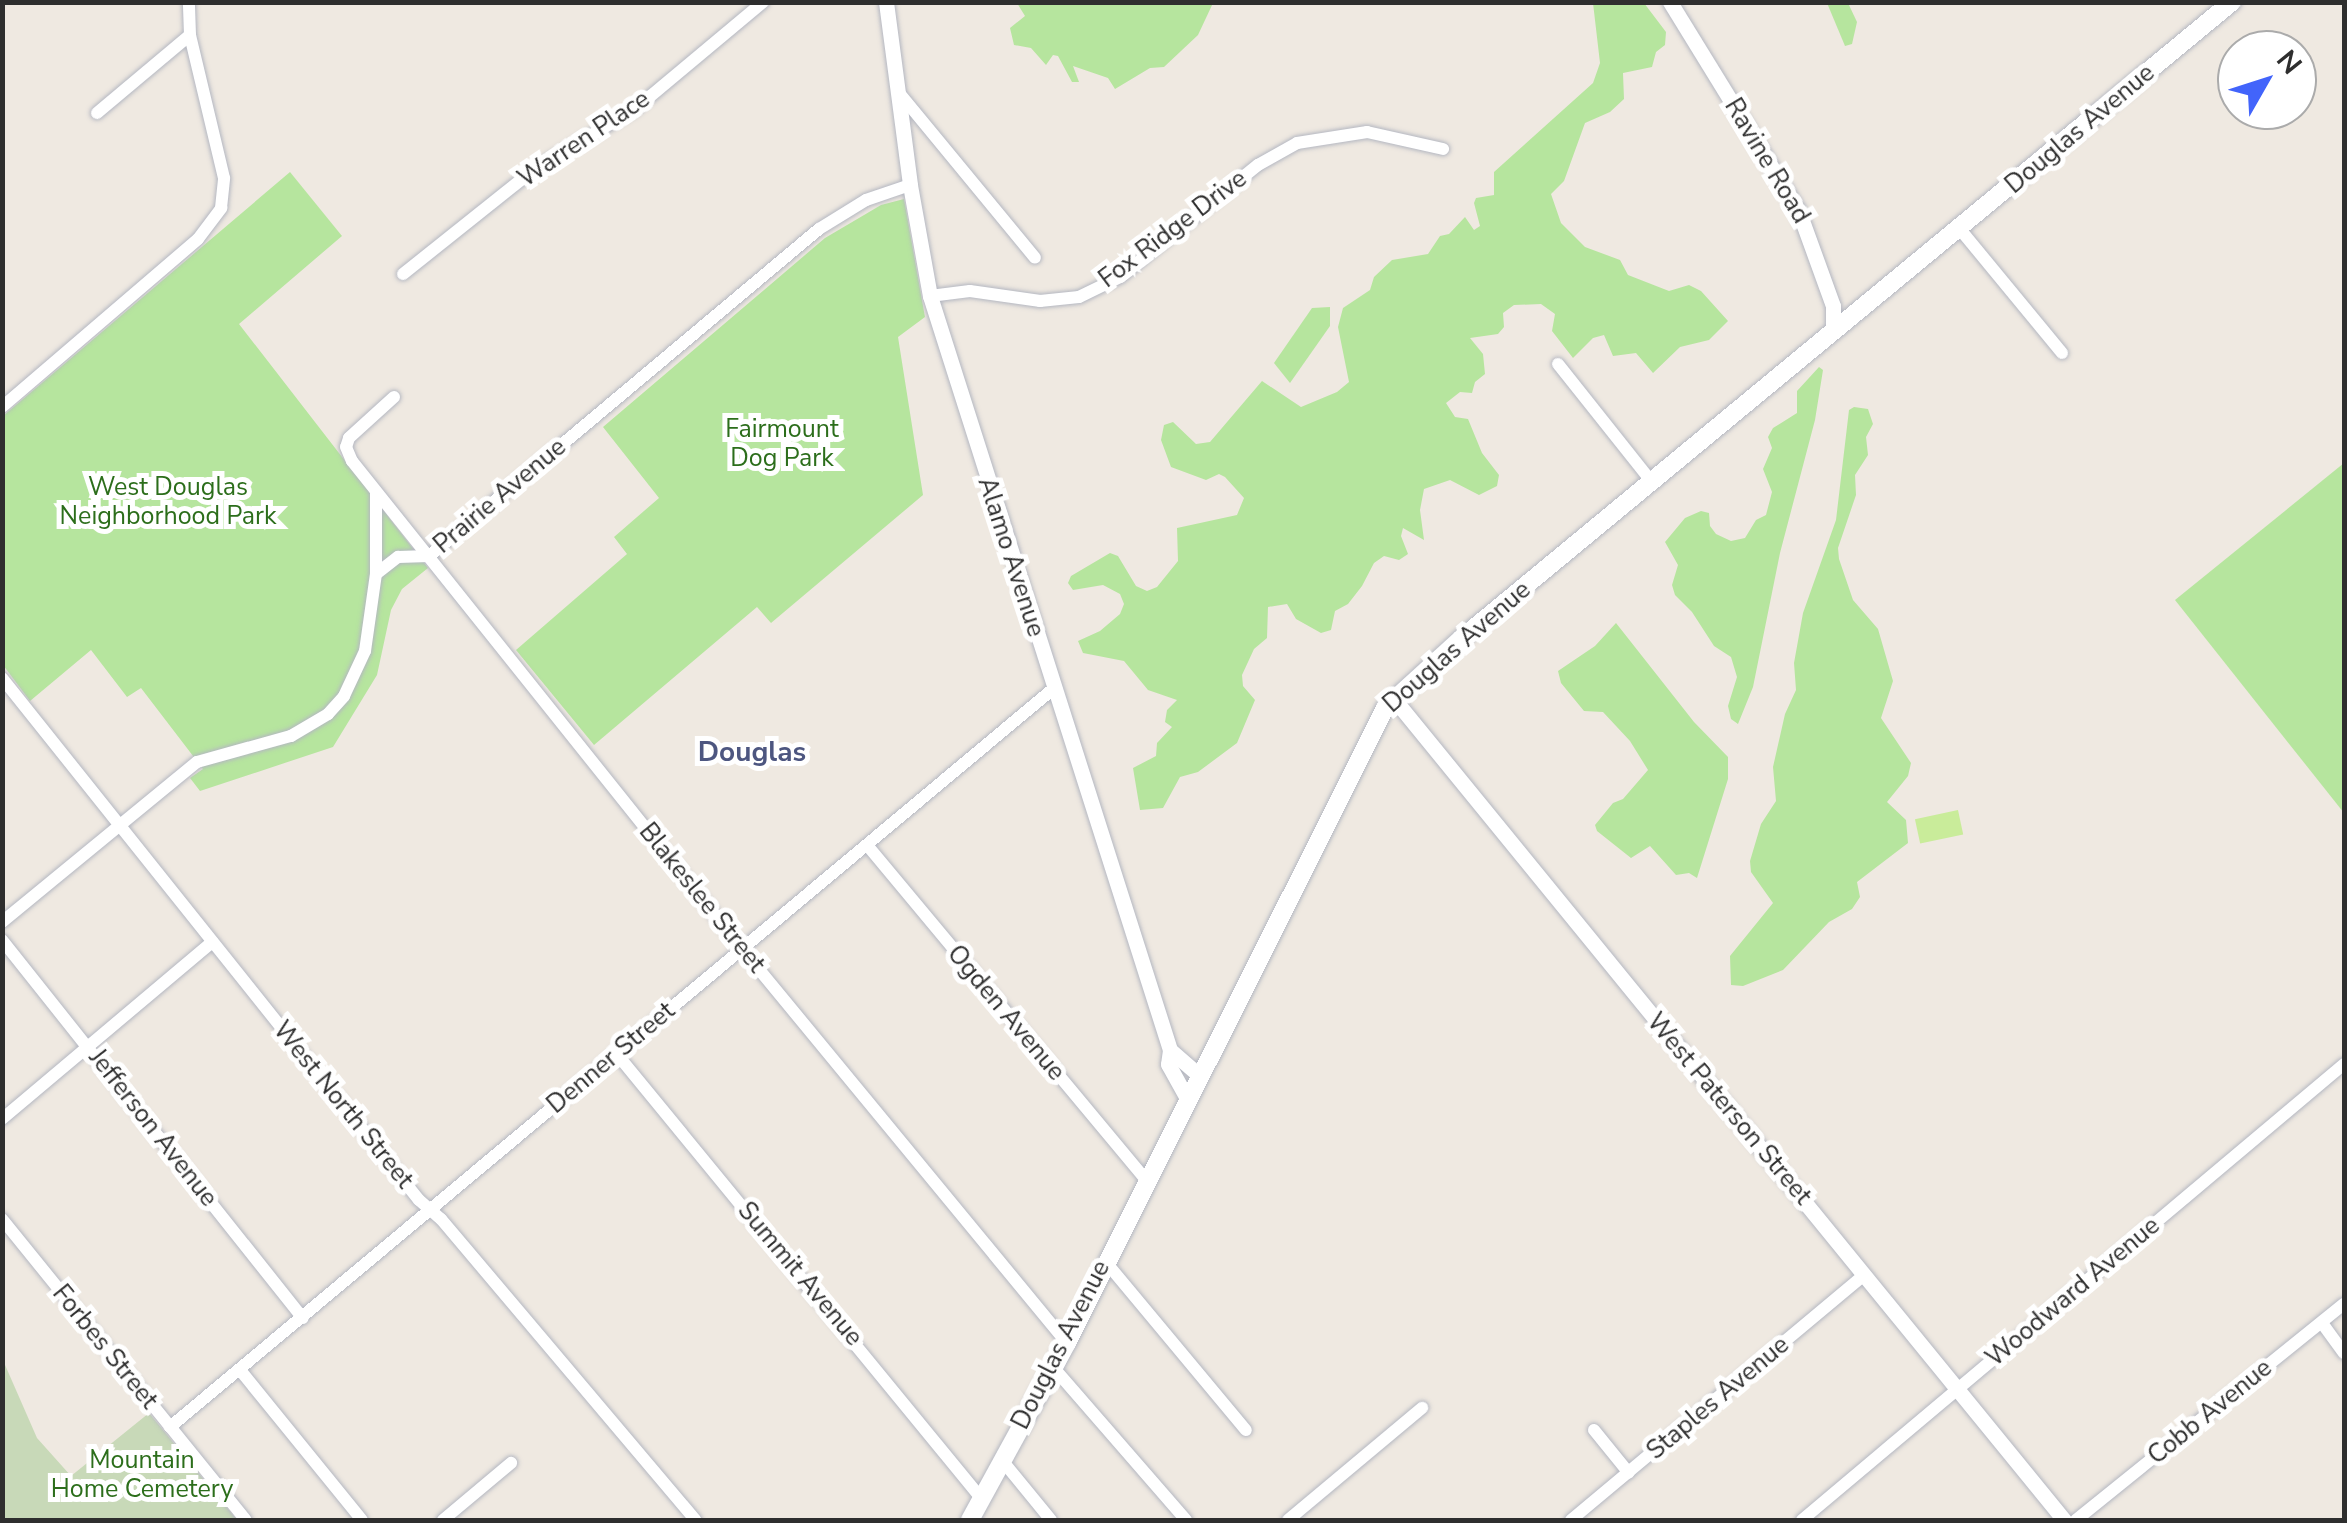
<!DOCTYPE html>
<html>
<head>
<meta charset="utf-8">
<style>
	body { margin:0 }
	#map { position:relative; width:2347px; height:1523px; overflow:hidden; background:#efe9e1; font-family:"Nunito Sans",sans-serif }
	div>[style] { position:absolute }
	[style*='--x'] { left:calc(var(--x)*1px); top:calc(var(--y)*1px); width:calc(var(--w)*1px); rotate:calc(var(--a)*1deg) }
	.green>* { inset:0; background:#b6e59e }
	.cemetery>* { inset:0; background:#c8d9b8 }
	.pitch>* { inset:0; background:#c9ec9a; transform-origin:0 0 }
	.roads { filter:drop-shadow(0 0 2px #b4b7c1) drop-shadow(0 0 2px #b4b7c1) }
	.minor>* { height:12px; margin:-6px; padding:0 6px; transform-origin:6px; border-radius:6px; background:#fff }
	.tertiary>* { height:15px; margin:-7.5px; padding:0 7.5px; transform-origin:7.5px; border-radius:7.5px; background:#fff }
	.secondary>* { height:18px; margin:-9px; padding:0 9px; transform-origin:9px; border-radius:9px; background:#fff }
	span { translate:-50% -50%; white-space:nowrap; text-align:center; line-height:1.15; -webkit-text-stroke:10px #fff; paint-order:stroke }
	.street-label { font-size:25px; color:#2e2e2e }
	.park-label { font-size:25px; color:#2c6e1b }
	.neighbourhood-label { font-size:28px; color:#4d5680; font-weight:700 }
	.frame { position:absolute; inset:0; border:5px solid #2e2e2e; pointer-events:none }
	.north { position:absolute; left:2217px; top:30px; width:100px; height:100px; box-sizing:border-box; background:#fff; border:2px solid #ababab; border-radius:50%; rotate:51deg; font-size:28px; font-weight:700; line-height:40px; text-align:center; color:#2e2e2e }
	.north::after { content:''; display:block; margin:auto; width:35px; height:45px; background:#4264fb; clip-path:polygon(50% 0,100% 100%,50% 72%,0 100%) }
</style>
</head>
<body>
<div id="map">
	<div class="green">
		<div style="clip-path:polygon(1017px 3px,1213px 3px,1198px 35px,1164px 67px,1150px 68px,1115px 89px,1108px 78px,1073px 66px,1079px 82px,1072px 82px,1058px 56px,1053px 55px,1046px 65px,1031px 48px,1014px 45px,1010px 28px,1025px 16px)"></div>
		<div style="clip-path:polygon(1593px 3px,1644px 3px,1666px 32px,1665px 45px,1656px 52px,1652px 67px,1623px 73px,1624px 99px,1610px 112px,1585px 123px,1564px 181px,1551px 194px,1561px 223px,1585px 247px,1620px 260px,1628px 275px,1669px 291px,1689px 285px,1701px 291px,1728px 321px,1709px 340px,1680px 347px,1653px 373px,1636px 353px,1613px 356px,1604px 335px,1593px 338px,1573px 358px,1552px 331px,1555px 314px,1541px 304px,1514px 305px,1503px 313px,1504px 327px,1498px 334px,1470px 338px,1483px 354px,1485px 374px,1475px 382px,1472px 393px,1460px 392px,1446px 403px,1455px 417px,1468px 419px,1482px 453px,1499px 475px,1497px 486px,1479px 495px,1450px 480px,1424px 489px,1420px 510px,1424px 540px,1403px 528px,1401px 536px,1408px 554px,1399px 560px,1384px 556px,1374px 563px,1362px 586px,1348px 604px,1335px 611px,1331px 630px,1321px 633px,1296px 619px,1287px 604px,1268px 607px,1267px 638px,1254px 649px,1242px 675px,1243px 686px,1255px 700px,1237px 743px,1198px 772px,1180px 777px,1163px 808px,1140px 810px,1133px 768px,1156px 756px,1157px 743px,1172px 727px,1165px 722px,1167px 710px,1177px 700px,1148px 690px,1124px 661px,1083px 653px,1078px 641px,1100px 631px,1120px 614px,1124px 604px,1120px 594px,1103px 585px,1073px 590px,1068px 583px,1071px 576px,1110px 553px,1118px 556px,1136px 586px,1147px 591px,1157px 587px,1178px 561px,1177px 528px,1237px 515px,1244px 498px,1225px 477px,1219px 474px,1206px 480px,1171px 467px,1161px 440px,1164px 425px,1173px 422px,1196px 444px,1210px 442px,1262px 381px,1301px 407px,1337px 392px,1349px 382px,1338px 327px,1343px 308px,1370px 290px,1374px 277px,1392px 260px,1428px 254px,1440px 236px,1449px 234px,1465px 217px,1474px 230px,1480px 226px,1474px 203px,1476px 198px,1494px 195px,1494px 172px,1593px 83px,1600px 63px)"></div>
		<div style="clip-path:polygon(1827px 3px,1848px 3px,1857px 22px,1852px 44px,1845px 46px)"></div>
		<div style="clip-path:polygon(290px 172px,342px 236px,239px 324px,428px 568px,402px 589px,391px 610px,377px 675px,333px 747px,200px 791px,190px 778px,203px 769px,141px 688px,127px 697px,91px 650px,30px 701px,3px 665px,3px 416px)"></div>
		<div style="clip-path:polygon(904px 199px,925px 317px,898px 337px,923px 495px,771px 623px,757px 607px,594px 745px,516px 650px,627px 554px,614px 537px,659px 498px,603px 427px,825px 238px,881px 205px)"></div>
		<div style="clip-path:polygon(1330px 307px,1330px 326px,1290px 383px,1274px 363px,1312px 308px)"></div>
		<div style="clip-path:polygon(1819px 367px,1823px 370px,1815px 420px,1780px 553px,1753px 687px,1738px 724px,1731px 719px,1728px 706px,1737px 677px,1731px 657px,1714px 646px,1692px 612px,1675px 595px,1672px 585px,1678px 565px,1665px 542px,1685px 518px,1701px 511px,1709px 513px,1710px 526px,1716px 534px,1731px 541px,1745px 538px,1756px 520px,1766px 515px,1772px 492px,1763px 469px,1772px 448px,1768px 437px,1773px 428px,1797px 413px,1797px 391px)"></div>
		<div style="clip-path:polygon(1854px 407px,1868px 409px,1873px 424px,1866px 437px,1868px 455px,1855px 475px,1856px 495px,1838px 548px,1839px 559px,1853px 600px,1878px 629px,1893px 681px,1881px 718px,1911px 763px,1908px 776px,1887px 802px,1906px 820px,1908px 843px,1857px 882px,1860px 897px,1852px 909px,1829px 922px,1783px 970px,1743px 986px,1731px 985px,1730px 956px,1773px 903px,1751px 872px,1750px 861px,1761px 824px,1776px 801px,1773px 767px,1785px 714px,1796px 690px,1794px 663px,1803px 613px,1836px 520px,1849px 410px)"></div>
		<div style="clip-path:polygon(2344px 463px,2344px 813px,2175px 600px)"></div>
		<div style="clip-path:polygon(1616px 623px,1694px 722px,1728px 757px,1728px 779px,1697px 878px,1689px 873px,1676px 875px,1650px 846px,1631px 858px,1597px 831px,1595px 825px,1613px 803px,1623px 799px,1648px 770px,1630px 741px,1603px 712px,1584px 711px,1561px 683px,1558px 671px,1595px 646px)"></div>
	</div>
	<div class="cemetery">
		<div style="clip-path:polygon(2px 1358px,37px 1438px,71px 1476px,149px 1413px,237px 1520px,3px 1520px)"></div>
	</div>
	<div class="pitch">
		<div style="left:1958px;top:810px;width:25px;height:44px;rotate:78deg"></div>
	</div>
	<div class="roads">
		<div class="minor">
			<div style="--x:900;--y:94;--w:212;--a:50.5"></div>
			<div style="--x:97;--y:113;--w:121;--a:-40"></div>
			<div style="--x:1959;--y:228;--w:162;--a:50.5"></div>
			<div style="--x:403;--y:274;--w:170;--a:-38.6"></div>
			<div style="--x:536;--y:168;--w:115;--a:-30.8"></div>
			<div style="--x:635;--y:109;--w:167;--a:-39.9"></div>
			<div style="--x:930;--y:296;--w:40;--a:-7.1"></div>
			<div style="--x:970;--y:291;--w:71;--a:8.1"></div>
			<div style="--x:1040;--y:301;--w:39;--a:-6"></div>
			<div style="--x:1079;--y:297;--w:46;--a:-26"></div>
			<div style="--x:1120;--y:277;--w:178;--a:-39.1"></div>
			<div style="--x:1258;--y:165;--w:45;--a:-29.4"></div>
			<div style="--x:1297;--y:143;--w:71;--a:-8.9"></div>
			<div style="--x:1367;--y:132;--w:78;--a:12.6"></div>
			<div style="--x:1558;--y:364;--w:151;--a:51.5"></div>
			<div style="--x:394;--y:397;--w:61;--a:137.7"></div>
			<div style="--x:349;--y:438;--w:9;--a:108"></div>
			<div style="--x:346;--y:447;--w:15;--a:67"></div>
			<div style="--x:352;--y:461;--w:626;--a:51.35"></div>
			<div style="--x:743;--y:950;--w:509;--a:50.5"></div>
			<div style="--x:2;--y:407;--w:258;--a:-40.6"></div>
			<div style="--x:198;--y:239;--w:39;--a:-53"></div>
			<div style="--x:221;--y:208;--w:30;--a:-84"></div>
			<div style="--x:224;--y:178;--w:147;--a:-103.4"></div>
			<div style="--x:190;--y:35;--w:33;--a:-92"></div>
			<div style="--x:376;--y:492;--w:82;--a:90"></div>
			<div style="--x:2;--y:678;--w:668;--a:51.38"></div>
			<div style="--x:419;--y:1200;--w:29;--a:41"></div>
			<div style="--x:441;--y:1219;--w:394;--a:49.8"></div>
			<div style="--x:867;--y:845;--w:436;--a:50.2"></div>
			<div style="--x:2;--y:922;--w:252;--a:-39.4"></div>
			<div style="--x:197;--y:762;--w:98;--a:-15.5"></div>
			<div style="--x:291;--y:736;--w:43;--a:-30.7"></div>
			<div style="--x:328;--y:714;--w:24;--a:-48"></div>
			<div style="--x:344;--y:696;--w:50;--a:-65"></div>
			<div style="--x:365;--y:651;--w:78;--a:-81.9"></div>
			<div style="--x:376;--y:574;--w:28;--a:-38"></div>
			<div style="--x:398;--y:557;--w:31;--a:-2"></div>
			<div style="--x:429;--y:556;--w:509;--a:-39.98"></div>
			<div style="--x:819;--y:229;--w:55;--a:-31.7"></div>
			<div style="--x:866;--y:200;--w:46;--a:-18.8"></div>
			<div style="--x:2;--y:940;--w:483;--a:51.5"></div>
			<div style="--x:616;--y:1053;--w:576;--a:50.64"></div>
			<div style="--x:2;--y:1119;--w:275;--a:-40.1"></div>
			<div style="--x:2;--y:1219;--w:387;--a:51"></div>
			<div style="--x:1105;--y:1261;--w:220;--a:50.2"></div>
			<div style="--x:2322;--y:1323;--w:37;--a:54"></div>
			<div style="--x:1053;--y:1367;--w:203;--a:49"></div>
			<div style="--x:240;--y:1370;--w:193;--a:50.9"></div>
			<div style="--x:170;--y:1427;--w:1151;--a:-39.89"></div>
			<div style="--x:1594;--y:1430;--w:55;--a:50.9"></div>
			<div style="--x:1001;--y:1459;--w:79;--a:50.7"></div>
			<div style="--x:443;--y:1520;--w:89;--a:-40"></div>
			<div style="--x:1288;--y:1520;--w:175;--a:-39.9"></div>
			<div style="--x:1571;--y:1520;--w:383;--a:-39.9"></div>
			<div style="--x:1802;--y:1520;--w:708;--a:-40.07"></div>
			<div style="--x:2076;--y:1520;--w:344;--a:-38.9"></div>
		</div>
		<div class="tertiary">
			<div style="--x:886;--y:2;--w:185;--a:82.5"></div>
			<div style="--x:910;--y:185;--w:113;--a:79.8"></div>
			<div style="--x:930;--y:296;--w:791;--a:72.34"></div>
			<div style="--x:1170;--y:1050;--w:14;--a:98"></div>
			<div style="--x:1168;--y:1064;--w:39;--a:61"></div>
			<div style="--x:1670;--y:2;--w:246;--a:58.4"></div>
			<div style="--x:1799;--y:212;--w:100;--a:70.1"></div>
			<div style="--x:1833;--y:306;--w:25;--a:90"></div>
			<div style="--x:1394;--y:699;--w:1060;--a:50.78"></div>
			<div style="--x:1170;--y:1050;--w:38;--a:41"></div>
		</div>
		<div class="secondary">
			<div style="--x:970;--y:1520;--w:202;--a:-61.3"></div>
			<div style="--x:1067;--y:1343;--w:710;--a:-63.4"></div>
			<div style="--x:1385;--y:708;--w:104;--a:-42.3"></div>
			<div style="--x:1462;--y:638;--w:999;--a:-39.56"></div>
		</div>
	</div>
	<div class="street-label">
		<span style="left:2080px;top:129px;rotate:-40deg">Douglas Avenue</span>
		<span style="left:584px;top:139px;rotate:-34deg">Warren Place</span>
		<span style="left:1767px;top:161px;rotate:59deg">Ravine Road</span>
		<span style="left:1173px;top:229px;rotate:-37deg">Fox Ridge Drive</span>
		<span style="left:500px;top:496px;rotate:-40deg">Prairie Avenue</span>
		<span style="left:1011px;top:557px;rotate:72deg">Alamo Avenue</span>
		<span style="left:1457px;top:647px;rotate:-41deg">Douglas Avenue</span>
		<span style="left:702px;top:898px;rotate:51deg">Blakeslee Street</span>
		<span style="left:1006px;top:1013px;rotate:50deg">Ogden Avenue</span>
		<span style="left:611px;top:1058px;rotate:-40deg">Denner Street</span>
		<span style="left:343px;top:1105px;rotate:51deg">West North Street</span>
		<span style="left:1729px;top:1109px;rotate:50deg">West Paterson Street</span>
		<span style="left:153px;top:1128px;rotate:52deg">Jefferson Avenue</span>
		<span style="left:800px;top:1274px;rotate:50deg">Summit Avenue</span>
		<span style="left:2073px;top:1292px;rotate:-40deg">Woodward Avenue</span>
		<span style="left:1061px;top:1345px;rotate:-63deg">Douglas Avenue</span>
		<span style="left:105px;top:1347px;rotate:51deg">Forbes Street</span>
		<span style="left:1718px;top:1398px;rotate:-40deg">Staples Avenue</span>
		<span style="left:2210px;top:1412px;rotate:-39deg">Cobb Avenue</span>
	</div>
	<div class="park-label">
		<span style="left:782px;top:444px">Fairmount<br>Dog Park</span>
		<span style="left:168px;top:502px">West Douglas<br>Neighborhood Park</span>
		<span style="left:142px;top:1475px">Mountain<br>Home Cemetery</span>
	</div>
	<div class="neighbourhood-label">
		<span style="left:752px;top:752px">Douglas</span>
	</div>
	<div class="frame"></div>
	<div class="north">N</div>
</div>
</body>
</html>
